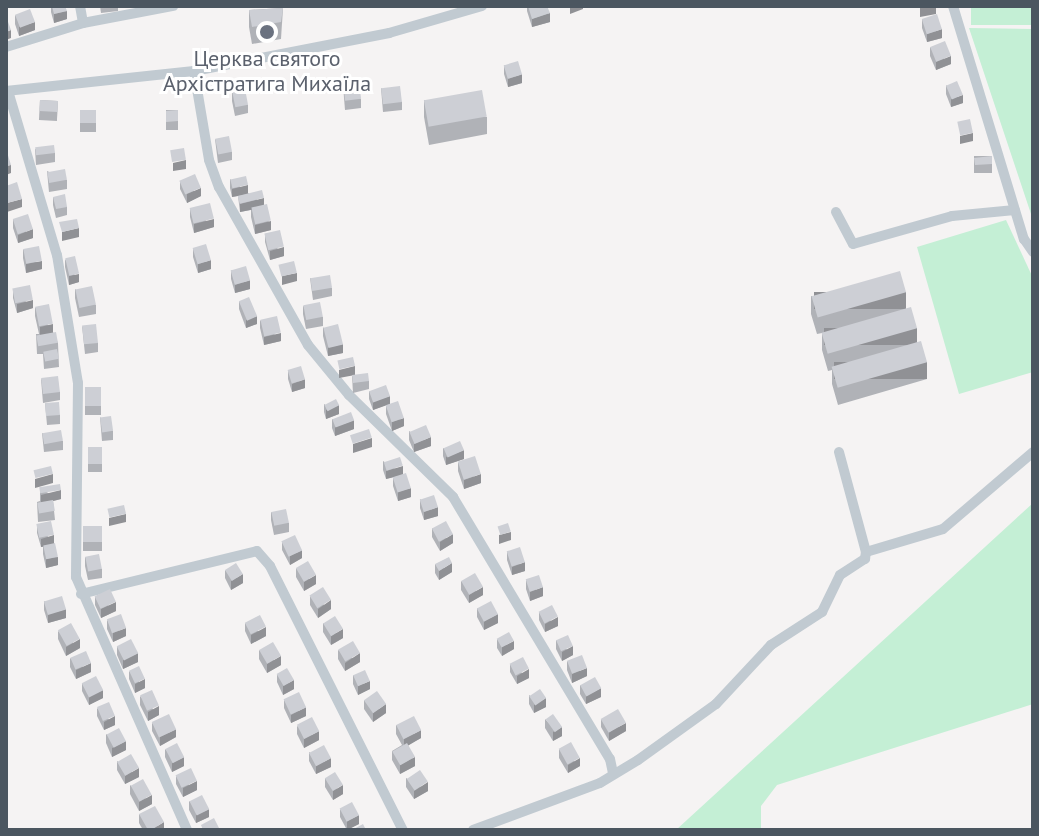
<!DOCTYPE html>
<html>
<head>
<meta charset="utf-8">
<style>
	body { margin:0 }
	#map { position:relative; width:1039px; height:836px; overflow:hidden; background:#f5f3f3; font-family:"PT Sans",sans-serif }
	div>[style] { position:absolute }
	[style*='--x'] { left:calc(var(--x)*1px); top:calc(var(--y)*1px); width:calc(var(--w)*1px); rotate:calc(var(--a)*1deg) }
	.green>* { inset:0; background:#c4efd5; transform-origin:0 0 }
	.minor>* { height:10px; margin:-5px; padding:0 5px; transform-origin:5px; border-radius:5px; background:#c1cad1 }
	.wall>* { inset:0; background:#b0b2b7; transform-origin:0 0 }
	.shaded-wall>* { inset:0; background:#909195; transform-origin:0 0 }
	.building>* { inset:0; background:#cdcfd5; transform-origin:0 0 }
	.dots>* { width:22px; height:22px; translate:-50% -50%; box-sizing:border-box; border:4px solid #fff; border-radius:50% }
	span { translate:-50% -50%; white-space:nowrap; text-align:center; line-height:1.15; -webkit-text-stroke:6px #fff; paint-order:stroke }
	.worship-label { font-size:22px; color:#5b616d }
	.frame { position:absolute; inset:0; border:8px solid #4b5660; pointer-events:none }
</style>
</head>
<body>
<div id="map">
	<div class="green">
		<div style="left:971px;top:6px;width:62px;height:19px"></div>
		<div style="clip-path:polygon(969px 28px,1033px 29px,1033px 220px)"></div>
		<div style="clip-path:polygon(1006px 220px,1033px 278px,1033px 372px,959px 394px,917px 247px)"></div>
		<div style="clip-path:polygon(1033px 503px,1033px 704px,777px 785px,761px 806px,761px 830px,676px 830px)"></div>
	</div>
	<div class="minor">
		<div style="--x:80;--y:6;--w:17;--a:80"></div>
		<div style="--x:953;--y:6;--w:244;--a:73.1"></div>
		<div style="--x:1024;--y:239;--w:16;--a:55"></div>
		<div style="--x:6;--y:47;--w:81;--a:-17.3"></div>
		<div style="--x:83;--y:23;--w:92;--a:-10.7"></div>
		<div style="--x:194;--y:71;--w:90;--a:80.4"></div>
		<div style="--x:209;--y:160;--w:29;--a:70"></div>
		<div style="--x:219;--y:187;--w:181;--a:60.6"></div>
		<div style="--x:308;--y:345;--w:65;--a:50.6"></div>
		<div style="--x:349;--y:395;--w:146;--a:44.4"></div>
		<div style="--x:453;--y:497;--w:305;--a:59.1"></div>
		<div style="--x:610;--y:759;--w:14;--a:78"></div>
		<div style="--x:6;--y:91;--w:189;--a:-6.1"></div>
		<div style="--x:194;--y:71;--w:199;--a:-11"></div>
		<div style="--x:389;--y:33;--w:97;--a:-16.2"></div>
		<div style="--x:8;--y:91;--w:171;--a:73.4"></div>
		<div style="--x:57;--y:255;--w:130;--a:80.7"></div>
		<div style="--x:78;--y:383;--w:194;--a:90.6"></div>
		<div style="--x:76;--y:577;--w:276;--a:66.3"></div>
		<div style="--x:836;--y:212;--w:36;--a:62"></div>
		<div style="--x:853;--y:244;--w:103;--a:-15.8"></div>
		<div style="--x:952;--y:216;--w:63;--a:-5.4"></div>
		<div style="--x:839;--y:452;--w:104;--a:74.9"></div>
		<div style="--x:866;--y:552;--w:80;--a:-16.6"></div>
		<div style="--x:943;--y:529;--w:118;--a:-40.5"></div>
		<div style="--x:81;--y:594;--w:181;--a:-13.7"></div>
		<div style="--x:257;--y:551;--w:20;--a:49"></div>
		<div style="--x:270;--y:566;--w:296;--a:63.3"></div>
		<div style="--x:473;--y:830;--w:135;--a:-20.3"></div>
		<div style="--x:600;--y:783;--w:44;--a:-31.2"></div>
		<div style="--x:638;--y:760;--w:96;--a:-35.7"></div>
		<div style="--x:716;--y:704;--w:81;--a:-47"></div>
		<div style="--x:771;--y:645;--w:61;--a:-32.9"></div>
		<div style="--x:822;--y:612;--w:41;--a:-64.1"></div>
		<div style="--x:840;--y:575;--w:30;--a:-33"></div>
		<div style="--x:865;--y:559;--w:7;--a:-82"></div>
	</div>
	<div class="wall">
		<div style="clip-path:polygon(51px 6px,65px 6px,67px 19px,54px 23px,51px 12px)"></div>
		<div style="clip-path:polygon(100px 6px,118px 6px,118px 11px,101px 13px)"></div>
		<div style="clip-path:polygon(527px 6px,547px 6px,550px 22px,532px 27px,527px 11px)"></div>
		<div style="clip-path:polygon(283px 8px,281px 39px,252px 44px,249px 27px,249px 10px)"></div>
		<div style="clip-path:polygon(15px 15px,35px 30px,19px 36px,15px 24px)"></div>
		<div style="clip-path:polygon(922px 19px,942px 38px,927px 42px,922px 28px)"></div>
		<div style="clip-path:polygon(930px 47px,951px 64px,936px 70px,930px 56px)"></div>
		<div style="clip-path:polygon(504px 65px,522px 83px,508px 87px,504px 74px)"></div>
		<div style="clip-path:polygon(343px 85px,361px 99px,361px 108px,345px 110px)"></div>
		<div style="clip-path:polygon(946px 85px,963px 103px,951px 107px,946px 94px)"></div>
		<div style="clip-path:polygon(381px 88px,402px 102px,402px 110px,383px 112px)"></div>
		<div style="clip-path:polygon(232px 92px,248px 105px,248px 113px,235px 116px,232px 101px)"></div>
		<div style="left:40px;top:100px;width:18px;height:20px;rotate:3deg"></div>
		<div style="clip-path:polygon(424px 100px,487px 117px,487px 134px,429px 145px,424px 117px)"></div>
		<div style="left:80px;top:110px;width:16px;height:22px"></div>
		<div style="left:178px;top:110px;width:20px;height:12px;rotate:90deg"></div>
		<div style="clip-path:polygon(215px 139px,232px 152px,232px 160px,218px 163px)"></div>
		<div style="clip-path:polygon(35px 149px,55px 153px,55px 162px,36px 165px)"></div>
		<div style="left:992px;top:156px;width:17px;height:18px;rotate:90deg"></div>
		<div style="clip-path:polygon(47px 171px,67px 180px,67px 189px,49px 192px)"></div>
		<div style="clip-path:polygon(230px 179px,264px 205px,271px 230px,255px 234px,251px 217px,251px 210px,240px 212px,238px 196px,232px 197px,230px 188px)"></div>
		<div style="clip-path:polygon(180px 181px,201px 196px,187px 203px,180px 189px)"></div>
		<div style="clip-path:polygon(53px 197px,67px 207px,67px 215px,56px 218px,53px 205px)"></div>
		<div style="clip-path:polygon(190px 208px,214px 227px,194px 233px,190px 217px)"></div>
		<div style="clip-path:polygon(13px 219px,33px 238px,18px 243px,13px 228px)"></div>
		<div style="clip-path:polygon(265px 234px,284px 256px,270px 260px,265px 242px)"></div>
		<div style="clip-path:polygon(193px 248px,211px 269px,198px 273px,193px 257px)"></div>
		<div style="clip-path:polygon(23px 249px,42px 269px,26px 273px,23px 258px)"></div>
		<div style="clip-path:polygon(65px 259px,79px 282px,69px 285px,65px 267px)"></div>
		<div style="clip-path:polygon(231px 270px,250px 289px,235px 293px,231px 279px)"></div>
		<div style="clip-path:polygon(310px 278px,332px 288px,332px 296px,313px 300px)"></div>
		<div style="clip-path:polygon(75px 289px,96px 305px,96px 314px,79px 317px,75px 298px)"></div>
		<div style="clip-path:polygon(13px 290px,33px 308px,17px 313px,13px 298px)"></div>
		<div style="clip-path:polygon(811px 296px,906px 309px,927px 379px,838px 405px,832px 384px,832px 370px,828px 371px,822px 350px,822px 333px,817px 334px,811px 314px)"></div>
		<div style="clip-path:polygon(239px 301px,257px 324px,246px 328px,239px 309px)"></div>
		<div style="clip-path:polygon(303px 306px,323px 317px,323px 326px,306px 329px,303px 314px)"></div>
		<div style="clip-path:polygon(35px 307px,53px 332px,58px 343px,59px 367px,44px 369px,43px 354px,37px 354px,36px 334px,39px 334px,35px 316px)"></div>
		<div style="clip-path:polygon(260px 320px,281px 341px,264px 345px,260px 328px)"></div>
		<div style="clip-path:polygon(82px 326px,98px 343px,98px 352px,85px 354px)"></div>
		<div style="clip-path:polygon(323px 327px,343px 353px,328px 356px,323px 336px)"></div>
		<div style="clip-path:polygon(288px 370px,305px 388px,292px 392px,288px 379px)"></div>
		<div style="clip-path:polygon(352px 376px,369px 381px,369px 389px,353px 393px)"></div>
		<div style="clip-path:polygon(41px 379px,60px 392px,60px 400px,43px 403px)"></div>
		<div style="left:85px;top:387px;width:16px;height:28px"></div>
		<div style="clip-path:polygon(369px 391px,390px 404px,404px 426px,392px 431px,386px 414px,386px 405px,373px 410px,369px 399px)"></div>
		<div style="clip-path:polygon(45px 403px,60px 415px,60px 424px,47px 425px)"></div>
		<div style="clip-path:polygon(324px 404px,339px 414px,326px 419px,324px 412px)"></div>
		<div style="clip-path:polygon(100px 417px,113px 431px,113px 440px,102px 441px)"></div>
		<div style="clip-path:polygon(332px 419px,354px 429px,335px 436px,332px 428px)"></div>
		<div style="clip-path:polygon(409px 431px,431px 446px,414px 452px,409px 440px)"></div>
		<div style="clip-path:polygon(42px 433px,63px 441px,63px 450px,44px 452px)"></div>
		<div style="left:88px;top:447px;width:14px;height:25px"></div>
		<div style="clip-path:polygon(443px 448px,464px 459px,446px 465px,443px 456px)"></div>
		<div style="clip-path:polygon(383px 461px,403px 474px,411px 497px,398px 501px,393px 486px,393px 477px,386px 479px,383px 470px)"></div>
		<div style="clip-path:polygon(458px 462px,481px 483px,464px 489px,458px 471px)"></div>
		<div style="clip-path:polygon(40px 489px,61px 499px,53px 501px,55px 520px,38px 522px,37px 502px,40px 501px)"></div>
		<div style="clip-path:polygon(420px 499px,438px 516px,424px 520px,420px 508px)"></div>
		<div style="clip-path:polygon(271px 512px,289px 523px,289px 532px,274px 535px,271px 520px)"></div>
		<div style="clip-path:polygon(37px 525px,54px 543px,58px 565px,46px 568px,43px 554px,43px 547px,41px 547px,37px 533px)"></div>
		<div style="left:102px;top:526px;width:25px;height:19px;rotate:90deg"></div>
		<div style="clip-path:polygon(432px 528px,453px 543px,440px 551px,432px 537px)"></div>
		<div style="clip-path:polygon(282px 542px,302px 558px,290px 565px,282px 550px)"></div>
		<div style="clip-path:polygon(507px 551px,525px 571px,512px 575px,507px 560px)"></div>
		<div style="clip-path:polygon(85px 557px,102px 569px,102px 578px,88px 580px,85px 566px)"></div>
		<div style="clip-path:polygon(435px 564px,452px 572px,439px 580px,435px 573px)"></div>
		<div style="clip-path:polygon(296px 568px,316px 584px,304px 591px,296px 577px)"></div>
		<div style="clip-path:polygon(225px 570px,243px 583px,231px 590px,225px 578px)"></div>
		<div style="clip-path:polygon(526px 580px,543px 596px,530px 601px,526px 589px)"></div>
		<div style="clip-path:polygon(461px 581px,483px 595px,469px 603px,461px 590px)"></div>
		<div style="clip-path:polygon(95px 596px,116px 611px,101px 618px,95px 605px)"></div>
		<div style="clip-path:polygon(310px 596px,331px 609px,318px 618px,310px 605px)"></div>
		<div style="clip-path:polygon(44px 601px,66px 618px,48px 623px,44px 610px)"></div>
		<div style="clip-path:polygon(477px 608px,498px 623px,484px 630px,477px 617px)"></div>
		<div style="clip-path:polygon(539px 612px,558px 626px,545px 632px,539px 620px)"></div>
		<div style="clip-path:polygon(107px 620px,126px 636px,113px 642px,107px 629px)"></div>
		<div style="clip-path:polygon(245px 623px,266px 636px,251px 644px,245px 631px)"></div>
		<div style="clip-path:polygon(323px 623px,343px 638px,331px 645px,323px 632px)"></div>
		<div style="clip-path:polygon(58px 631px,80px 648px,66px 656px,58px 639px)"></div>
		<div style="clip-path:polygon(497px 639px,514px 649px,502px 656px,497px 648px)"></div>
		<div style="clip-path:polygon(556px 640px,573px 655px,562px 661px,556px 649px)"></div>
		<div style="clip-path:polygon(117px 646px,138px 662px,123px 669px,117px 655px)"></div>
		<div style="clip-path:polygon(259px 650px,281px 665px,267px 673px,259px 659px)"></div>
		<div style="clip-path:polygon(338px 650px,360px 662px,345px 671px,338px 659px)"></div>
		<div style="clip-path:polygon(70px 658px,91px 672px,76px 679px,70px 667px)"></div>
		<div style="clip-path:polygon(567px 661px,587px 676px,572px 683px,567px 670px)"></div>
		<div style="clip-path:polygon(510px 664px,529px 678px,517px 684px,510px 672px)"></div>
		<div style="clip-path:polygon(129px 671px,145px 688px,135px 693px,129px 679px)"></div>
		<div style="clip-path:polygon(277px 674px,294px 689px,283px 695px,277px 682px)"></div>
		<div style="clip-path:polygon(353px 675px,370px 689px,358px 695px,353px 684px)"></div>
		<div style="clip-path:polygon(82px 683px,103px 698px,89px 705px,82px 691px)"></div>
		<div style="clip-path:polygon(580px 685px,601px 697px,586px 704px,580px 694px)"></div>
		<div style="clip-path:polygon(529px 695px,546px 707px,534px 713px,529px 704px)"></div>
		<div style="clip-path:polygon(140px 696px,159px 715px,148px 721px,140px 705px)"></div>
		<div style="clip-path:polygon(284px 700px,306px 716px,291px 723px,284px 708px)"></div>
		<div style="clip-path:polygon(364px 700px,386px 713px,373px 722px,364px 709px)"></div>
		<div style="clip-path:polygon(97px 708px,115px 725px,104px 730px,97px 716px)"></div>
		<div style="clip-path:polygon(545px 719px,562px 736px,553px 741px,545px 728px)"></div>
		<div style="clip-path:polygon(601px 719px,626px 731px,609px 741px,601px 727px)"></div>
		<div style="clip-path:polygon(152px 723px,176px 737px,160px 746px,152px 731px)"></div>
		<div style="clip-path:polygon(396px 725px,421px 738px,408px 745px,415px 766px,400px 774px,392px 760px,392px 751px,402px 745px,396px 734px)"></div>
		<div style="clip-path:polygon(297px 726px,319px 740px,304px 748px,297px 734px)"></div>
		<div style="clip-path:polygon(106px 734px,126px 750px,112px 757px,106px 743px)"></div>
		<div style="clip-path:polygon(165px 749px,184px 766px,172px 772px,165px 757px)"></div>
		<div style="clip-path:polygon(559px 749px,580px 766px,568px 773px,559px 758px)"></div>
		<div style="clip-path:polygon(309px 752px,331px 767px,316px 774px,309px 761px)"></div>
		<div style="clip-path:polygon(117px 761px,139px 777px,125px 784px,117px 770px)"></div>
		<div style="clip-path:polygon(176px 776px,197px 790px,183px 797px,176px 784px)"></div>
		<div style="clip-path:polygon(325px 778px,343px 794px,333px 800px,325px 787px)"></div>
		<div style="clip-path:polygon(406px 778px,428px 791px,414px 799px,406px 787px)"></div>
		<div style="clip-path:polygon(130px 785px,152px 804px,139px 811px,130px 794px)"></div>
		<div style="clip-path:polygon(189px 801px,209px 817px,196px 823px,189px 810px)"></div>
		<div style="clip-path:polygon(340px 809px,359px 824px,347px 830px,340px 817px)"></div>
		<div style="clip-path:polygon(139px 814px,164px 830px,143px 830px,139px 823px)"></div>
	</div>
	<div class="shaded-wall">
		<div style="clip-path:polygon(570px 6px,583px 6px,583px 9px,570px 14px)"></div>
		<div style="clip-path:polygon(931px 6px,936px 6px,936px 14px,920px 17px,920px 8px)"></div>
		<div style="clip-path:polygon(67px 11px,67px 19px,54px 23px,54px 14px)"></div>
		<div style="clip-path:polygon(550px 13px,550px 22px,532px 27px,532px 19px)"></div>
		<div style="clip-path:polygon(35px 22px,35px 30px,19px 36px,19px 27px)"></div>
		<div style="clip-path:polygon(942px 29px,942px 38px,927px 42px,927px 34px)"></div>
		<div style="clip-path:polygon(11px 30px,11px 38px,6px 40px,6px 32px)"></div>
		<div style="clip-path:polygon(951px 56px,951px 64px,936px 70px,936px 62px)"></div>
		<div style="clip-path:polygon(522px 74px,522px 83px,508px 87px,508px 79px)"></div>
		<div style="clip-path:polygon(963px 95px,963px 103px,951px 107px,951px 99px)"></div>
		<div style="clip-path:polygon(973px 133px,973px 141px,960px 144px,960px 136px)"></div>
		<div style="clip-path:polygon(186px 160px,186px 169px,173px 171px,173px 163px)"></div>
		<div style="clip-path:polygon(11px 165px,11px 173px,6px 175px,6px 166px)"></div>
		<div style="clip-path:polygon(248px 185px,248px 194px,232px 197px,232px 189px)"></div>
		<div style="clip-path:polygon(201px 188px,201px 196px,187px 203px,187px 194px)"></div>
		<div style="clip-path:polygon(264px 198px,264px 207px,240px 212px,240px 204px)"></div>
		<div style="clip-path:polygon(22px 199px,22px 207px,7px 212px,7px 203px)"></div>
		<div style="clip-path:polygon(214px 219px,214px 227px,194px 233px,194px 224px)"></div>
		<div style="clip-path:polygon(271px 221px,271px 230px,255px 234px,255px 225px)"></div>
		<div style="clip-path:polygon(79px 228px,79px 237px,62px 241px,62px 232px)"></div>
		<div style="clip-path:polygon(33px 229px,33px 238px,18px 243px,18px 235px)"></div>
		<div style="clip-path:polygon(284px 247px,284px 256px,270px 260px,270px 251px)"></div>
		<div style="clip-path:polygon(211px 260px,211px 269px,198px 273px,198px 264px)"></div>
		<div style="clip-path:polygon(42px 261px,42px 269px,26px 273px,26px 264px)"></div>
		<div style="clip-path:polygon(297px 273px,297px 281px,282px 285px,282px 276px)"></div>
		<div style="clip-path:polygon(79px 274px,79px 282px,69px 285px,69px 276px)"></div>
		<div style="clip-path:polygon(250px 280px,250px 289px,235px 293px,235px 285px)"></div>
		<div style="left:906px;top:292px;width:17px;height:92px;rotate:90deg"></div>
		<div style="clip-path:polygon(33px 300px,33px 308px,17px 313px,17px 304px)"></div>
		<div style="clip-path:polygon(257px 316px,257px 324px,246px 328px,246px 320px)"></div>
		<div style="clip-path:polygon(53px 324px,53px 333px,40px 336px,40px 327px)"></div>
		<div style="left:917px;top:328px;width:17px;height:93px;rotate:90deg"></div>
		<div style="clip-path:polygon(281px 333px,281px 341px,264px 345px,264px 337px)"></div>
		<div style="clip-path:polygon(343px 344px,343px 353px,328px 356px,328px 347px)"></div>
		<div style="left:927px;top:362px;width:17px;height:93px;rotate:90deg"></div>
		<div style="clip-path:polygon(355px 366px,355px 375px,339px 378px,339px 370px)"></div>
		<div style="clip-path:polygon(305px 379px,305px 388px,292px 392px,292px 384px)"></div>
		<div style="clip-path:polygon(390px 396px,390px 404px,373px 410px,373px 401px)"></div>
		<div style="clip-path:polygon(339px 405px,339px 414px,326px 419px,326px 410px)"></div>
		<div style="clip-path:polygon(404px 418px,404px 426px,392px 431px,392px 422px)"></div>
		<div style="clip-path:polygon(354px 420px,354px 429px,335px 436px,335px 427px)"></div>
		<div style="clip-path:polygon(431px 437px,431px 446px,414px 452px,414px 444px)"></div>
		<div style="clip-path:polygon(372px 438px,372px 447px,353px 453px,353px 444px)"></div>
		<div style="clip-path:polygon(464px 450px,464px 459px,446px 465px,446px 457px)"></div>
		<div style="clip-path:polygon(403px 466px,403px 475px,386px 479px,386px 471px)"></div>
		<div style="clip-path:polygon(53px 474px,53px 483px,35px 488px,35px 479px)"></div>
		<div style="clip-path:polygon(481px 474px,481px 483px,464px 489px,464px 480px)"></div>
		<div style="clip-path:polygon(411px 488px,411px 497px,398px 501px,398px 492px)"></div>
		<div style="clip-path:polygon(61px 490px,61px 499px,41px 504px,41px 495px)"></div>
		<div style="clip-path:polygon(438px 507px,438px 516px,424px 520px,424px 512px)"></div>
		<div style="clip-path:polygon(126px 514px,126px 522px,109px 526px,109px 518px)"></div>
		<div style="clip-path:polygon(511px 532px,511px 540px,499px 544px,499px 535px)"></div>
		<div style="clip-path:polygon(453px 534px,453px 543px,440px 551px,440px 542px)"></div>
		<div style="clip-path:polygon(54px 535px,54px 544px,41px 547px,41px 539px)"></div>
		<div style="clip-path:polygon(302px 550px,302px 558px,290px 565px,290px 556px)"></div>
		<div style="clip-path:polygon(58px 557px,58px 565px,46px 568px,46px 559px)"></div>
		<div style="clip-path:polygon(525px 562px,525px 571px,512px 575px,512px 567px)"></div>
		<div style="clip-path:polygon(452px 563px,452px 572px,439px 580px,439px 571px)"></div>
		<div style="clip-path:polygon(243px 574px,243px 583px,231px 590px,231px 581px)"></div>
		<div style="clip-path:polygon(316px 575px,316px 584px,304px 591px,304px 582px)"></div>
		<div style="clip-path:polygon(483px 587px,483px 595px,469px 603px,469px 595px)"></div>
		<div style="clip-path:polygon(543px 587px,543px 596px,530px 601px,530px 592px)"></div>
		<div style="clip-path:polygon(331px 600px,331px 609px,318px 618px,318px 609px)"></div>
		<div style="clip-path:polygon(116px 602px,116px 611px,101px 618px,101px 609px)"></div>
		<div style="clip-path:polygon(66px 609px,66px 618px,48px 623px,48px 614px)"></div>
		<div style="clip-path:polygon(498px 614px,498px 623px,484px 630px,484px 621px)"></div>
		<div style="clip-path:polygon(558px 617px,558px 626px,545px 632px,545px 624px)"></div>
		<div style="clip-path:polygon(266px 627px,266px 636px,251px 644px,251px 635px)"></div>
		<div style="clip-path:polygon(126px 628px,126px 636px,113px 642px,113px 633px)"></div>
		<div style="clip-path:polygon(343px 629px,343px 638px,331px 645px,331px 636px)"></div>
		<div style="clip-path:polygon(80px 639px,80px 648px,66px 656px,66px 647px)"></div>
		<div style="clip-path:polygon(514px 641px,514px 649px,502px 656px,502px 647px)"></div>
		<div style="clip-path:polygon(573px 646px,573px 655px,562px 661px,562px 652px)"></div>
		<div style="clip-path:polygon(138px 653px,138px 662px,123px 669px,123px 660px)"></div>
		<div style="clip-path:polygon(360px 653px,360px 662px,345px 671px,345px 663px)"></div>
		<div style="clip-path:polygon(281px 656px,281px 665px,267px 673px,267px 664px)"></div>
		<div style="clip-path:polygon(91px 663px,91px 672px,76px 679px,76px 670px)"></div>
		<div style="clip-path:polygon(587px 668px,587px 676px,572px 683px,572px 674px)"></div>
		<div style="clip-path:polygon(529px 669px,529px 678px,517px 684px,517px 676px)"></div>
		<div style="clip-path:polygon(145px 679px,145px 688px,135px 693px,135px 684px)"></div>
		<div style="clip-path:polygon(294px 680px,294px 689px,283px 695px,283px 686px)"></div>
		<div style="clip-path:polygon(370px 681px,370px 689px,358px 695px,358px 686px)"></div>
		<div style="clip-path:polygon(601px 688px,601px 697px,586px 704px,586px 696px)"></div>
		<div style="clip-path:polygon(103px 690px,103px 698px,89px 705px,89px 696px)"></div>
		<div style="clip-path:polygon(546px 698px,546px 707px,534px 713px,534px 705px)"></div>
		<div style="clip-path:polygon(386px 704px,386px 713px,373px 722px,373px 713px)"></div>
		<div style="clip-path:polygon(159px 706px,159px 715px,148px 721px,148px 712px)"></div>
		<div style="clip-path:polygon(306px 707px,306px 716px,291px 723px,291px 715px)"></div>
		<div style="clip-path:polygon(115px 716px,115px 725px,104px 730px,104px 722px)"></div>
		<div style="clip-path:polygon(626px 723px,626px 731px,609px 741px,609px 732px)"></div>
		<div style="clip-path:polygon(562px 727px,562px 736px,553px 741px,553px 732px)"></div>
		<div style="clip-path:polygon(176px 729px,176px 737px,160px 746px,160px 737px)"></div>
		<div style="clip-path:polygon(421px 730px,421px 738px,404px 748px,404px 739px)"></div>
		<div style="clip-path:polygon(319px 731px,319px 740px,304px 748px,304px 739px)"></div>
		<div style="clip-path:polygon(126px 741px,126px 750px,112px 757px,112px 748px)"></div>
		<div style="clip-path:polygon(184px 757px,184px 766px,172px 772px,172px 763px)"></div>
		<div style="clip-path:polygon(415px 757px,415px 766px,400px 774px,400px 765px)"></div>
		<div style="clip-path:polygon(331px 758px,331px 767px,316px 774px,316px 766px)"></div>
		<div style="clip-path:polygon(580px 758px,580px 766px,568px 773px,568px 765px)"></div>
		<div style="clip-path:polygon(139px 768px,139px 777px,125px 784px,125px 776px)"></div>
		<div style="clip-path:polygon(197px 781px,197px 790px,183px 797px,183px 788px)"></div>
		<div style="clip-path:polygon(428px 782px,428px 791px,414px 799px,414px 791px)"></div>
		<div style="clip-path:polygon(343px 785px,343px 794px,333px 800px,333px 791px)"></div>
		<div style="clip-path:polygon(152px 795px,152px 804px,139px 811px,139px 802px)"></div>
		<div style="clip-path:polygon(209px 809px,209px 817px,196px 823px,196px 815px)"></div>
		<div style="clip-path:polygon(359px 815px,359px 824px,347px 830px,347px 821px)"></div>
		<div style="clip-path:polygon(164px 822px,164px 830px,151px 830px)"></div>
	</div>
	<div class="building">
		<div style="clip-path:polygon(52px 6px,65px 6px,67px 11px,54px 14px)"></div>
		<div style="clip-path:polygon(528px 6px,547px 6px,550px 13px,532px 19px)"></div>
		<div style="clip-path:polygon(283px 8px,281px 22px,252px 27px,249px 10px)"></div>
		<div style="left:30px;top:9px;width:14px;height:16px;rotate:69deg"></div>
		<div style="left:937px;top:14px;width:16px;height:16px;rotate:72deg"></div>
		<div style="clip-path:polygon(7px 19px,11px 30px,6px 32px,6px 20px)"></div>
		<div style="left:945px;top:41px;width:16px;height:16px;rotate:68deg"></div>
		<div style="left:518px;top:61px;width:14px;height:15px;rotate:73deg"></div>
		<div style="left:957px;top:81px;width:15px;height:12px;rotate:67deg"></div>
		<div style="left:359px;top:82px;width:17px;height:16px;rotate:83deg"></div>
		<div style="left:400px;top:86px;width:16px;height:19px;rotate:83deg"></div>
		<div style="left:245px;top:89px;width:16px;height:13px;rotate:79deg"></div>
		<div style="left:482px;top:90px;width:27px;height:59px;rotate:80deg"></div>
		<div style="left:40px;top:100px;width:18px;height:11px;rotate:3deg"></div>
		<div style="left:80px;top:110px;width:16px;height:13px"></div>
		<div style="clip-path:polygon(178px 110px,178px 121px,166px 122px,166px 111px)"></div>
		<div style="left:970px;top:119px;width:14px;height:13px;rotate:78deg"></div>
		<div style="left:229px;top:136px;width:16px;height:14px;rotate:79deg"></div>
		<div style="left:54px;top:145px;width:8px;height:19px;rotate:83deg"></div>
		<div style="left:184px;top:148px;width:12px;height:14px;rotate:81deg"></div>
		<div style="clip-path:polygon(6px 149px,11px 165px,6px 166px)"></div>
		<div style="clip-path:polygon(992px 156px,992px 164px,975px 165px,974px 158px)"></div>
		<div style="left:65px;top:169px;width:11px;height:18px;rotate:80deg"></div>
		<div style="left:195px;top:174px;width:15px;height:17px;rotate:67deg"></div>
		<div style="left:246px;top:176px;width:9px;height:16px;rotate:77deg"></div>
		<div style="clip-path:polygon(17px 182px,22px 199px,7px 203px,6px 186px)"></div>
		<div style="left:262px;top:190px;width:8px;height:25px;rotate:76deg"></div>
		<div style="clip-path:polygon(65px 194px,67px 207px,56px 209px,53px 197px)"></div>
		<div style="left:210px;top:203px;width:16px;height:21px;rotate:76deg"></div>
		<div style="left:267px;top:204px;width:17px;height:16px;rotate:77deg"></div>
		<div style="left:28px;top:214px;width:16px;height:16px;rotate:72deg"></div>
		<div style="clip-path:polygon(77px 219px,79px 228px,62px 232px,59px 222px)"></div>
		<div style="left:280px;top:230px;width:17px;height:16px;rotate:77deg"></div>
		<div style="left:206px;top:244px;width:17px;height:14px;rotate:73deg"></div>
		<div style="left:39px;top:246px;width:15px;height:16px;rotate:79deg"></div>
		<div style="left:75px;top:256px;width:18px;height:10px;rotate:77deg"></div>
		<div style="left:294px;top:261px;width:12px;height:16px;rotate:76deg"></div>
		<div style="left:246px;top:266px;width:15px;height:16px;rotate:74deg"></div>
		<div style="left:900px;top:271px;width:22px;height:92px;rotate:74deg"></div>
		<div style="left:330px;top:275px;width:13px;height:20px;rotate:81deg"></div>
		<div style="left:30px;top:285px;width:15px;height:18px;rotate:79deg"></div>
		<div style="left:92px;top:286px;width:19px;height:17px;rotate:78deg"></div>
		<div style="left:249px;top:297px;width:21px;height:11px;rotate:67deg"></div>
		<div style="left:320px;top:302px;width:15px;height:17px;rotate:79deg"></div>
		<div style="left:49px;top:304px;width:20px;height:14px;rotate:79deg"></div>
		<div style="left:911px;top:307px;width:22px;height:93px;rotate:74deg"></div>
		<div style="left:277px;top:316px;width:17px;height:17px;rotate:77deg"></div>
		<div style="left:96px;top:324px;width:19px;height:14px;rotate:84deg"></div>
		<div style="left:338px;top:324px;width:21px;height:15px;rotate:76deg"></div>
		<div style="left:56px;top:332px;width:11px;height:20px;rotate:80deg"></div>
		<div style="left:921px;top:341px;width:22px;height:93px;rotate:74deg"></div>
		<div style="left:57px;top:349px;width:10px;height:14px;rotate:79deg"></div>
		<div style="left:353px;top:357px;width:9px;height:16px;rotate:77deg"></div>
		<div style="left:301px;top:366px;width:14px;height:14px;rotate:73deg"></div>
		<div style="left:368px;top:373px;width:8px;height:16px;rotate:83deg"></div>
		<div style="left:58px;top:376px;width:16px;height:17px;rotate:83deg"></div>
		<div style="left:386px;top:385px;width:12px;height:18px;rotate:70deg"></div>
		<div style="left:85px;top:387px;width:16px;height:19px"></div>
		<div style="left:336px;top:399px;width:7px;height:13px;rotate:63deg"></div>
		<div style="left:398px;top:401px;width:18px;height:13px;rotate:71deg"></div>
		<div style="left:59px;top:402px;width:13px;height:14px;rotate:86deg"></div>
		<div style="left:351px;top:412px;width:9px;height:20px;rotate:69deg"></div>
		<div style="left:111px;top:416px;width:15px;height:11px;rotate:82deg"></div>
		<div style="left:426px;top:425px;width:13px;height:18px;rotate:67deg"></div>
		<div style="left:369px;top:429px;width:9px;height:20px;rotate:72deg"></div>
		<div style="left:61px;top:430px;width:11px;height:19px;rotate:80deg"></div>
		<div style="left:460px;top:441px;width:10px;height:18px;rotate:66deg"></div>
		<div style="left:88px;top:447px;width:14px;height:17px"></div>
		<div style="left:475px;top:456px;width:19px;height:18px;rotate:72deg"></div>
		<div style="left:400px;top:457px;width:9px;height:17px;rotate:72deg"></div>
		<div style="left:51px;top:466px;width:8px;height:18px;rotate:76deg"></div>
		<div style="left:406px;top:473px;width:16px;height:14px;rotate:72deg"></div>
		<div style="left:60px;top:484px;width:6px;height:21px;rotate:81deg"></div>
		<div style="left:434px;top:495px;width:13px;height:15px;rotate:72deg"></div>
		<div style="left:53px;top:500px;width:11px;height:16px;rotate:80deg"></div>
		<div style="left:124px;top:505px;width:9px;height:17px;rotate:77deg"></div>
		<div style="left:286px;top:509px;width:14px;height:15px;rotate:78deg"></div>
		<div style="left:51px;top:521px;width:14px;height:15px;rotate:78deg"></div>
		<div style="left:446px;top:521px;width:15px;height:16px;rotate:62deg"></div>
		<div style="left:508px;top:523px;width:9px;height:11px;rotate:72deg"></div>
		<div style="left:102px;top:526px;width:16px;height:19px;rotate:90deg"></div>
		<div style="left:295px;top:535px;width:17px;height:15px;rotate:65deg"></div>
		<div style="left:55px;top:543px;width:14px;height:12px;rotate:78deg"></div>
		<div style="left:520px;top:547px;width:16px;height:14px;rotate:72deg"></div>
		<div style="left:99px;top:554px;width:15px;height:14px;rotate:79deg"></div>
		<div style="clip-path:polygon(449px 557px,452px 563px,439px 571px,435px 564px)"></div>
		<div style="left:308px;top:561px;width:16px;height:14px;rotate:60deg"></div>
		<div style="left:236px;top:563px;width:13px;height:13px;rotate:58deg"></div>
		<div style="left:475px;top:573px;width:16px;height:16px;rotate:60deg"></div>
		<div style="left:539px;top:575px;width:13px;height:14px;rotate:72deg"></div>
		<div style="left:323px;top:587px;width:15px;height:16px;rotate:58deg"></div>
		<div style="left:110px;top:589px;width:14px;height:17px;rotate:65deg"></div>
		<div style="left:62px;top:596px;width:14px;height:19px;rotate:73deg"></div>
		<div style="left:491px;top:601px;width:15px;height:16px;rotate:62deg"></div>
		<div style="left:552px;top:605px;width:13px;height:15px;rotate:63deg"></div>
		<div style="left:121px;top:614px;width:15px;height:15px;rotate:70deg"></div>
		<div style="left:260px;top:615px;width:13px;height:17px;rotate:63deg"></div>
		<div style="left:335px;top:616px;width:15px;height:14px;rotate:58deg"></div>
		<div style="left:71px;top:623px;width:18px;height:15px;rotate:61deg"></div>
		<div style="left:509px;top:632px;width:10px;height:14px;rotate:61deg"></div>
		<div style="left:568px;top:635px;width:12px;height:13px;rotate:66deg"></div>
		<div style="left:131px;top:639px;width:16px;height:16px;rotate:63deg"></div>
		<div style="left:353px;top:641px;width:14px;height:17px;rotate:60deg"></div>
		<div style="left:273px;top:642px;width:16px;height:16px;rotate:60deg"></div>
		<div style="left:86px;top:651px;width:13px;height:17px;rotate:67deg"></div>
		<div style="left:582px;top:655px;width:14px;height:16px;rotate:69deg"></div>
		<div style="left:523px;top:657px;width:13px;height:15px;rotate:63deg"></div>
		<div style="left:139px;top:666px;width:14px;height:11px;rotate:65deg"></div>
		<div style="left:287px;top:668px;width:14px;height:12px;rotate:60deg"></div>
		<div style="left:365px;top:670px;width:12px;height:13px;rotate:66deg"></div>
		<div style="left:96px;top:676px;width:16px;height:16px;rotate:63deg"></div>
		<div style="left:595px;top:677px;width:13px;height:17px;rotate:61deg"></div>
		<div style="left:540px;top:689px;width:11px;height:13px;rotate:56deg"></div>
		<div style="left:152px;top:690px;width:17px;height:13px;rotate:66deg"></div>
		<div style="left:377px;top:691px;width:16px;height:16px;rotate:55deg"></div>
		<div style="left:299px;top:692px;width:17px;height:17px;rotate:65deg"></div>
		<div style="left:109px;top:702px;width:15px;height:13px;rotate:67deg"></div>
		<div style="left:618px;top:709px;width:16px;height:20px;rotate:60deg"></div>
		<div style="left:169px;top:714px;width:17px;height:19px;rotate:65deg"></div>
		<div style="left:553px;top:714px;width:16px;height:9px;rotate:55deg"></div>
		<div style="left:414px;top:716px;width:16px;height:20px;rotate:63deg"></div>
		<div style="left:312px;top:717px;width:16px;height:17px;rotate:63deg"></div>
		<div style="left:119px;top:728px;width:15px;height:14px;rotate:62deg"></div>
		<div style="left:571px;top:742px;width:18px;height:14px;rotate:61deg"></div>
		<div style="left:177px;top:743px;width:16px;height:13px;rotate:63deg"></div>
		<div style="left:407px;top:743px;width:16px;height:17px;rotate:60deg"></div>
		<div style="left:324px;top:745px;width:15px;height:17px;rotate:62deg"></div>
		<div style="left:131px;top:754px;width:16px;height:16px;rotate:60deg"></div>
		<div style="left:191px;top:768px;width:14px;height:17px;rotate:65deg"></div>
		<div style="left:420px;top:770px;width:14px;height:16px;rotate:56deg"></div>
		<div style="left:335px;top:772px;width:15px;height:12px;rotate:58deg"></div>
		<div style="left:143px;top:779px;width:18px;height:14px;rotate:61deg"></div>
		<div style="left:202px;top:795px;width:16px;height:14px;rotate:63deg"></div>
		<div style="left:352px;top:802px;width:15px;height:14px;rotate:62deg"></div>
		<div style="clip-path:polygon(155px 806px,164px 822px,151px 830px,148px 830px,139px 814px)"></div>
		<div style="clip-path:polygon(214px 818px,220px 830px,203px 830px,201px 825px)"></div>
		<div style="clip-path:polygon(363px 824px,366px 830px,352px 830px)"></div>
	</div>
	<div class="dots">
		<div style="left:267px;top:32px;background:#6b7280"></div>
	</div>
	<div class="worship-label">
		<span style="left:267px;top:71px">Церква святого<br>Архістратига Михаїла</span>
	</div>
	<div class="frame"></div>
</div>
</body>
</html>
